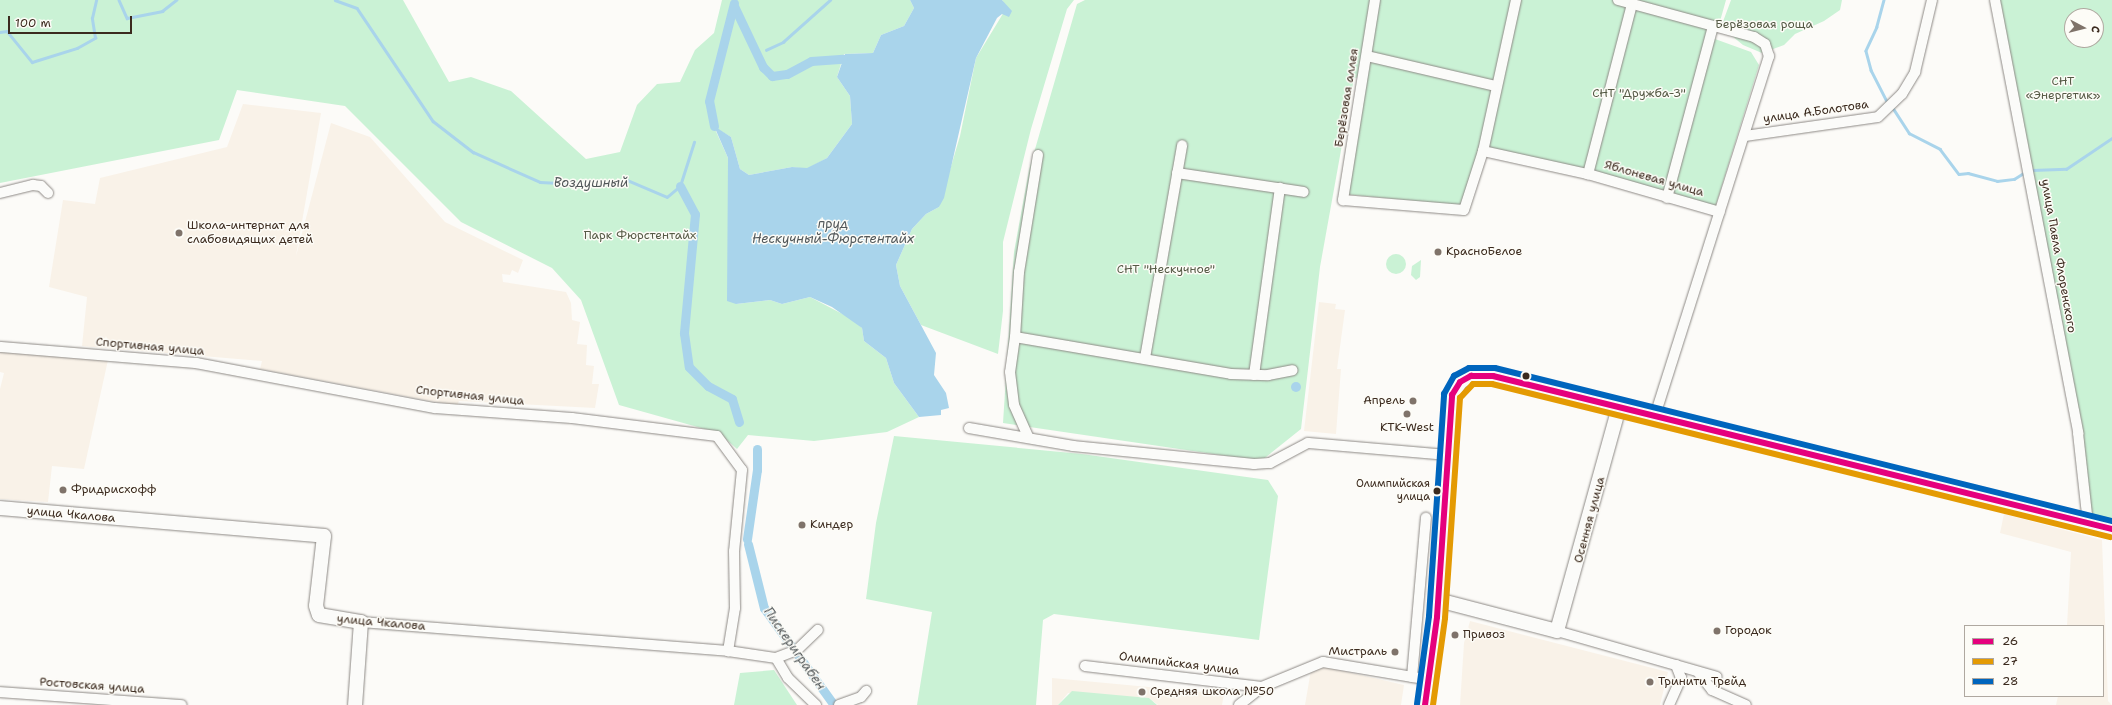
<!DOCTYPE html>
<html>
<head>
<meta charset="utf-8">
<style>
	body { margin:0 }
	#map { position:relative; width:2112px; height:705px; overflow:hidden; background:#fcfbf8; font-family:"Shantell Sans",sans-serif }
	div>[style] { position:absolute }
	[style*='--x'] { left:calc(var(--x)*1px); top:calc(var(--y)*1px); width:calc(var(--w)*1px); rotate:calc(var(--a)*1deg) }
	.built>* { inset:0; background:#f9f2e8 }
	.green>* { inset:0; background:#caf2d5 }
	.round { border-radius:50% }
	.water>* { inset:0; background:#a9d4eb }
	.stream>* { height:2.5px; margin:-1.25px; padding:0 1.25px; transform-origin:1.25px; border-radius:1.25px; background:#a9d4eb }
	.canal>* { height:9px; margin:-4.5px; padding:0 4.5px; transform-origin:4.5px; border-radius:4.5px; background:#a9d4eb }
	.roads { filter:drop-shadow(0 0 1px #8d8985) drop-shadow(0 0 1px #8d8985) }
	.street>* { height:10px; margin:-5px; padding:0 5px; transform-origin:5px; border-radius:5px; background:#fbfbf9 }
	.secondary>* { height:14px; margin:-7px; padding:0 7px; transform-origin:7px; border-radius:7px; background:#fbfbf9 }
	.bus-1>* { height:6px; margin:-3px; padding:0 3px; transform-origin:3px; border-radius:3px; background:#e5007d }
	.bus-2>* { height:6px; margin:-3px; padding:0 3px; transform-origin:3px; border-radius:3px; background:#e49a03 }
	.bus-3>* { height:6px; margin:-3px; padding:0 3px; transform-origin:3px; border-radius:3px; background:#0065bd }
	.dots>* { width:11px; height:11px; translate:-50% -50%; box-sizing:border-box; border:2px solid #fdfcf7; border-radius:50% }
	span { translate:-50% -50%; white-space:nowrap; text-align:center; line-height:1.15; -webkit-text-stroke:3px #fdfcf7; paint-order:stroke }
	.bus-label { font-size:11px; color:#3b2a1e }
	.right { translate:-100% -50%; text-align:right }
	.park-label { font-size:12px; color:#555a45 }
	.street-label { font-size:12px; color:#3b2a1e }
	.poi-label { font-size:12px; color:#3b2a1e }
	.left { translate:0 -50%; text-align:left }
	.water-label { font-size:13px; color:#52585a; font-style:italic }
	.legend { position:absolute; left:1964px; top:625px; width:140px; height:72px; box-sizing:border-box; background:#fdfcf7; border:1px solid #afa8a0; margin:0; padding:5px 7px; list-style:none; font-size:12px; color:#3b2a1e }
	.legend li { display:flex; align-items:center; gap:8px; height:20px }
	.legend b { width:20px; border:1px solid #afa8a0 }
	.north { position:absolute; left:2064px; top:8px; width:40px; height:40px; box-sizing:border-box; background:#fdfcf7; border:1px solid #afa8a0; border-radius:50%; rotate:97deg; font-size:11px; font-weight:700; line-height:16px; text-align:center; color:#3b2a1e }
	.north::after { content:''; display:block; margin:auto; width:14px; height:18px; background:#7f736a; clip-path:polygon(50% 0,100% 100%,50% 72%,0 100%) }
	.scale { position:absolute; left:8px; top:16px; width:124px; height:18px; box-sizing:border-box; border:2px solid #3b2a1e; border-top:0; padding-left:5px; font-size:12px; line-height:14px; white-space:nowrap; color:#3b2a1e; -webkit-text-stroke:3px #fdfcf7; paint-order:stroke }
</style>
</head>
<body>
<div id="map">
	<div class="built">
		<div style="clip-path:polygon(243px 104px,321px 113px,296px 256px,331px 123px,370px 137px,445px 222px,523px 260px,518px 273px,512px 270px,510px 275px,502px 274px,503px 282px,566px 292px,571px 303px,572px 320px,580px 322px,577px 344px,587px 345px,586px 365px,594px 366px,592px 384px,599px 384px,595px 408px,459px 401px,457px 406px,260px 369px,262px 361px,82px 346px,87px 297px,49px 287px,63px 200px,95px 204px,100px 178px,227px 147px)"></div>
		<div style="clip-path:polygon(1319px 302px,1336px 304px,1335px 309px,1345px 310px,1337px 369px,1341px 369px,1336px 434px,1304px 431px)"></div>
		<div style="clip-path:polygon(0 350px,108px 360px,84px 469px,52px 466px,48px 502px,0 499px,0 389px,4px 373px,0 372px)"></div>
		<div style="clip-path:polygon(2004px 514px,2102px 540px,2108px 701px,2112px 705px,2056px 705px,2058px 696px,2103px 696px,2103px 626px,2067px 626px,2071px 552px,2000px 533px)"></div>
		<div style="clip-path:polygon(1470px 621px,1668px 672px,1660px 705px,1460px 705px,1464px 643px)"></div>
		<div style="clip-path:polygon(1322px 666px,1404px 685px,1401px 705px,1305px 705px,1311px 670px)"></div>
		<div style="clip-path:polygon(1052px 678px,1224px 694px,1222px 705px,1158px 705px,1149px 698px,1068px 693px,1058px 705px,1052px 705px)"></div>
	</div>
	<div class="green">
		<div style="clip-path:polygon(0 0,403px 0,449px 82px,471px 77px,511px 91px,586px 159px,620px 152px,637px 105px,657px 84px,680px 82px,695px 50px,714px 33px,722px 0,910px 0,914px 8px,904px 26px,881px 35px,873px 53px,844px 54px,837px 77px,850px 96px,852px 124px,827px 158px,807px 169px,792px 167px,749px 175px,740px 169px,731px 137px,714px 127px,728px 158px,736px 304px,770px 300px,782px 304px,810px 297px,852px 319px,862px 328px,864px 341px,886px 358px,894px 383px,919px 417px,887px 432px,814px 441px,748px 435px,737px 449px,719px 433px,619px 405px,581px 300px,552px 268px,461px 222px,345px 106px,237px 90px,219px 140px,0 183px)"></div>
		<div style="clip-path:polygon(1002px 0,1074px 0,1067px 9px,1031px 129px,1003px 242px,1003px 311px,998px 354px,921px 325px,900px 286px,896px 265px,912px 229px,926px 214px,939px 207px,960px 136px,976px 58px,1007px 7px)"></div>
		<div style="clip-path:polygon(1085px 0,1726px 0,1715px 39px,1751px 52px,1759px 65px,1715px 208px,1479px 150px,1463px 206px,1344px 194px,1363px 77px,1354px 78px,1320px 267px,1301px 429px,1261px 461px,1003px 423px,1014px 252px,1029px 170px,1077px 4px)"></div>
		<div style="clip-path:polygon(1731px 0,1842px 0,1840px 10px,1824px 21px,1795px 34px,1784px 45px,1762px 53px,1743px 45px,1721px 27px)"></div>
		<div style="clip-path:polygon(evenodd,1994px 0,2112px 0,2112px 519px,2091px 515px,1994px 0,2072px 16px,2096px 16px,2096px 40px,2072px 40px,2072px 16px)"></div>
		<div class="round" style="left:1386px;top:254px;width:20px;height:20px"></div>
		<div style="clip-path:polygon(1421px 260px,1420px 277px,1416px 280px,1411px 275px,1412px 266px)"></div>
		<div style="clip-path:polygon(894px 436px,1082px 454px,1268px 480px,1278px 496px,1259px 640px,1054px 614px,1043px 620px,1036px 705px,917px 705px,932px 612px,866px 599px,876px 523px)"></div>
		<div style="clip-path:polygon(774px 670px,797px 705px,734px 705px,740px 673px)"></div>
		<div style="clip-path:polygon(1072px 691px,1149px 698px,1157px 705px,1058px 705px)"></div>
	</div>
	<div class="water">
		<div style="clip-path:polygon(910px 0,1002px 0,1012px 11px,1009px 17px,1002px 14px,997px 18px,976px 58px,944px 198px,939px 207px,926px 214px,912px 229px,896px 265px,900px 286px,936px 353px,934px 375px,946px 393px,949px 408px,941px 410px,941px 415px,919px 417px,894px 383px,886px 358px,864px 341px,862px 328px,832px 307px,810px 297px,782px 304px,770px 300px,736px 304px,727px 301px,728px 158px,714px 126px,731px 137px,740px 169px,749px 175px,792px 167px,807px 168px,827px 158px,852px 124px,850px 96px,837px 77px,845px 54px,873px 53px,881px 35px,904px 26px,914px 8px)"></div>
		<div class="round" style="left:1291px;top:382px;width:10px;height:10px"></div>
	</div>
	<div class="stream">
		<div style="--x:119;--y:0;--w:20;--a:66"></div>
		<div style="--x:127;--y:18;--w:36;--a:-11"></div>
		<div style="--x:162;--y:11;--w:18;--a:-38"></div>
		<div style="--x:335;--y:0;--w:23;--a:20"></div>
		<div style="--x:357;--y:8;--w:136;--a:56.1"></div>
		<div style="--x:433;--y:121;--w:51;--a:37.8"></div>
		<div style="--x:473;--y:152;--w:73;--a:24.1"></div>
		<div style="--x:540;--y:182;--w:60;--a:2.9"></div>
		<div style="--x:600;--y:185;--w:27;--a:-10"></div>
		<div style="--x:627;--y:180;--w:43;--a:23"></div>
		<div style="--x:667;--y:197;--w:17;--a:-40"></div>
		<div style="--x:680;--y:186;--w:46;--a:-72.3"></div>
		<div style="--x:1884;--y:0;--w:28;--a:105"></div>
		<div style="--x:1877;--y:27;--w:26;--a:115"></div>
		<div style="--x:1866;--y:51;--w:20;--a:75"></div>
		<div style="--x:1871;--y:70;--w:36;--a:63"></div>
		<div style="--x:0;--y:32;--w:7;--a:-8"></div>
		<div style="--x:7;--y:31;--w:40;--a:51"></div>
		<div style="--x:32;--y:62;--w:47;--a:-17.3"></div>
		<div style="--x:77;--y:48;--w:21;--a:-29"></div>
		<div style="--x:95;--y:38;--w:20;--a:-99"></div>
		<div style="--x:92;--y:18;--w:18;--a:-77"></div>
		<div style="--x:766;--y:50;--w:19;--a:-25"></div>
		<div style="--x:783;--y:42;--w:63;--a:-41.8"></div>
		<div style="--x:1893;--y:108;--w:30;--a:57"></div>
		<div style="--x:1909;--y:133;--w:35;--a:27"></div>
		<div style="--x:1940;--y:149;--w:31;--a:53"></div>
		<div style="--x:1959;--y:174;--w:9;--a:-6"></div>
		<div style="--x:1968;--y:173;--w:30;--a:15"></div>
		<div style="--x:1997;--y:181;--w:17;--a:-7"></div>
		<div style="--x:2014;--y:179;--w:13;--a:-32"></div>
		<div style="--x:2032;--y:170;--w:34;--a:-2"></div>
		<div style="--x:2066;--y:169;--w:55;--a:-34"></div>
	</div>
	<div class="canal">
		<div style="--x:734;--y:6;--w:68;--a:64.6"></div>
		<div style="--x:763;--y:67;--w:13;--a:45"></div>
		<div style="--x:772;--y:76;--w:15;--a:-8"></div>
		<div style="--x:787;--y:74;--w:27;--a:-28"></div>
		<div style="--x:811;--y:61;--w:32;--a:-4"></div>
		<div style="--x:714;--y:126;--w:25;--a:-101"></div>
		<div style="--x:709;--y:101;--w:101;--a:-75.7"></div>
		<div style="--x:680;--y:186;--w:32;--a:62"></div>
		<div style="--x:695;--y:214;--w:120;--a:95.3"></div>
		<div style="--x:684;--y:333;--w:34;--a:82"></div>
		<div style="--x:689;--y:367;--w:27;--a:45"></div>
		<div style="--x:708;--y:386;--w:27;--a:28"></div>
		<div style="--x:732;--y:399;--w:24;--a:73"></div>
		<div style="--x:747;--y:539;--w:70;--a:-81.8"></div>
		<div style="--x:757;--y:470;--w:21;--a:-90"></div>
		<div style="--x:748;--y:544;--w:66;--a:76"></div>
		<div style="--x:764;--y:608;--w:120;--a:54.2"></div>
	</div>
	<div class="roads">
		<div class="street">
			<div style="--x:1375;--y:0;--w:203;--a:99.1"></div>
			<div style="--x:1343;--y:200;--w:121;--a:4.7"></div>
			<div style="--x:1464;--y:210;--w:62;--a:-72.1"></div>
			<div style="--x:1516;--y:0;--w:155;--a:102.3"></div>
			<div style="--x:1483;--y:151;--w:107;--a:12.4"></div>
			<div style="--x:1618;--y:0;--w:141;--a:15.2"></div>
			<div style="--x:1754;--y:37;--w:13;--a:32"></div>
			<div style="--x:1765;--y:44;--w:13;--a:72"></div>
			<div style="--x:1769;--y:56;--w:380;--a:107.6"></div>
			<div style="--x:1995;--y:0;--w:441;--a:79.1"></div>
			<div style="--x:2078;--y:433;--w:91;--a:83.7"></div>
			<div style="--x:1632;--y:4;--w:176;--a:104.5"></div>
			<div style="--x:1588;--y:174;--w:137;--a:16.1"></div>
			<div style="--x:1367;--y:56;--w:132;--a:13.1"></div>
			<div style="--x:1745;--y:136;--w:134;--a:-8.1"></div>
			<div style="--x:1878;--y:117;--w:33;--a:-44"></div>
			<div style="--x:1902;--y:94;--w:26;--a:-59"></div>
			<div style="--x:1915;--y:72;--w:74;--a:-76.7"></div>
			<div style="--x:1038;--y:155;--w:119;--a:99.2"></div>
			<div style="--x:1019;--y:272;--w:65;--a:93.5"></div>
			<div style="--x:1015;--y:337;--w:219;--a:9.7"></div>
			<div style="--x:1231;--y:374;--w:37;--a:2"></div>
			<div style="--x:1268;--y:375;--w:25;--a:-11"></div>
			<div style="--x:1177;--y:173;--w:128;--a:8.5"></div>
			<div style="--x:0;--y:193;--w:34;--a:-14"></div>
			<div style="--x:33;--y:185;--w:8;--a:7"></div>
			<div style="--x:41;--y:186;--w:10;--a:45"></div>
			<div style="--x:1667;--y:198;--w:178;--a:-75"></div>
			<div style="--x:1015;--y:337;--w:35;--a:98"></div>
			<div style="--x:1010;--y:372;--w:33;--a:83"></div>
			<div style="--x:1014;--y:405;--w:36;--a:66"></div>
			<div style="--x:0;--y:347;--w:197;--a:4.7"></div>
			<div style="--x:196;--y:363;--w:243;--a:10.7"></div>
			<div style="--x:435;--y:408;--w:137;--a:4.2"></div>
			<div style="--x:572;--y:418;--w:146;--a:7.1"></div>
			<div style="--x:717;--y:436;--w:42;--a:53.7"></div>
			<div style="--x:742;--y:470;--w:81;--a:95.6"></div>
			<div style="--x:734;--y:551;--w:57;--a:89"></div>
			<div style="--x:735;--y:608;--w:44;--a:99.2"></div>
			<div style="--x:1145;--y:358;--w:216;--a:-80.1"></div>
			<div style="--x:1254;--y:375;--w:189;--a:-82.1"></div>
			<div style="--x:969;--y:428;--w:106;--a:9.8"></div>
			<div style="--x:1073;--y:446;--w:182;--a:5.7"></div>
			<div style="--x:1254;--y:464;--w:16;--a:-4"></div>
			<div style="--x:1270;--y:463;--w:43;--a:-27.8"></div>
			<div style="--x:1308;--y:443;--w:141;--a:4.9"></div>
			<div style="--x:361;--y:622;--w:368;--a:4.5"></div>
			<div style="--x:728;--y:651;--w:49;--a:8.3"></div>
			<div style="--x:776;--y:658;--w:22;--a:-21"></div>
			<div style="--x:797;--y:650;--w:29;--a:-44"></div>
			<div style="--x:1557;--y:631;--w:166;--a:16"></div>
			<div style="--x:776;--y:658;--w:23;--a:59"></div>
			<div style="--x:788;--y:678;--w:39;--a:44"></div>
			<div style="--x:1085;--y:666;--w:178;--a:6.8"></div>
			<div style="--x:1262;--y:687;--w:66;--a:-22.3"></div>
			<div style="--x:1323;--y:662;--w:109;--a:9.5"></div>
			<div style="--x:1698;--y:672;--w:23;--a:52"></div>
			<div style="--x:1712;--y:690;--w:37;--a:24"></div>
			<div style="--x:1412;--y:677;--w:160;--a:-85"></div>
			<div style="--x:0;--y:692;--w:182;--a:4.1"></div>
			<div style="--x:839;--y:705;--w:23;--a:-20"></div>
			<div style="--x:861;--y:697;--w:8;--a:-50"></div>
			<div style="--x:1239;--y:705;--w:29;--a:-38"></div>
			<div style="--x:1669;--y:705;--w:30;--a:-66"></div>
			<div style="--x:1681;--y:678;--w:14;--a:-111"></div>
		</div>
		<div class="secondary">
			<div style="--x:0;--y:508;--w:325;--a:4.9"></div>
			<div style="--x:324;--y:536;--w:70;--a:96.5"></div>
			<div style="--x:316;--y:606;--w:9;--a:72"></div>
			<div style="--x:319;--y:615;--w:43;--a:9.5"></div>
			<div style="--x:361;--y:622;--w:83;--a:94.1"></div>
			<div style="--x:1438;--y:600;--w:123;--a:14.6"></div>
			<div style="--x:1557;--y:631;--w:232;--a:-74.5"></div>
			<div style="--x:1425;--y:705;--w:89;--a:-82.2"></div>
			<div style="--x:1437;--y:617;--w:223;--a:-86.1"></div>
			<div style="--x:1452;--y:395;--w:15;--a:-58"></div>
			<div style="--x:1460;--y:382;--w:13;--a:-29"></div>
			<div style="--x:1471;--y:376;--w:22;--a:0"></div>
			<div style="--x:1493;--y:376;--w:638;--a:13.88"></div>
		</div>
	</div>
	<div class="bus-1">
		<div style="--x:1425;--y:705;--w:89;--a:-82.2"></div>
		<div style="--x:1437;--y:617;--w:223;--a:-86.1"></div>
		<div style="--x:1452;--y:395;--w:15;--a:-58"></div>
		<div style="--x:1460;--y:382;--w:13;--a:-29"></div>
		<div style="--x:1471;--y:376;--w:22;--a:0"></div>
		<div style="--x:1493;--y:376;--w:638;--a:13.88"></div>
	</div>
	<div class="bus-2">
		<div style="--x:1433;--y:705;--w:88;--a:-82.1"></div>
		<div style="--x:1445;--y:618;--w:221;--a:-86.1"></div>
		<div style="--x:1460;--y:398;--w:19;--a:-47"></div>
		<div style="--x:1473;--y:384;--w:19;--a:0"></div>
		<div style="--x:1492;--y:384;--w:637;--a:13.91"></div>
	</div>
	<div class="bus-3">
		<div style="--x:1417;--y:704;--w:89;--a:-82.2"></div>
		<div style="--x:1429;--y:616;--w:223;--a:-86.1"></div>
		<div style="--x:1444;--y:394;--w:21;--a:-61"></div>
		<div style="--x:1454;--y:376;--w:17;--a:-28"></div>
		<div style="--x:1469;--y:368;--w:26;--a:0"></div>
		<div style="--x:1495;--y:368;--w:636;--a:13.93"></div>
	</div>
	<div class="dots">
		<div style="left:179px;top:233px;background:#7f736a"></div>
		<div style="left:1438px;top:252px;background:#7f736a"></div>
		<div style="left:1526px;top:376px;background:#3b2a1e"></div>
		<div style="left:1413px;top:401px;background:#7f736a"></div>
		<div style="left:1407px;top:414px;background:#7f736a"></div>
		<div style="left:63px;top:490px;background:#7f736a"></div>
		<div style="left:1437px;top:491px;background:#3b2a1e"></div>
		<div style="left:802px;top:525px;background:#7f736a"></div>
		<div style="left:1717px;top:631px;background:#7f736a"></div>
		<div style="left:1455px;top:635px;background:#7f736a"></div>
		<div style="left:1395px;top:652px;background:#7f736a"></div>
		<div style="left:1650px;top:682px;background:#7f736a"></div>
		<div style="left:1142px;top:692px;background:#7f736a"></div>
	</div>
	<div class="bus-label">
		<span class="right" style="left:1430px;top:491px">Олимпийская<br>улица</span>
	</div>
	<div class="park-label">
		<span style="left:1764px;top:25px">Берёзовая роща</span>
		<span style="left:2063px;top:89px">СНТ<br>«Энергетик»</span>
		<span style="left:1639px;top:94px">СНТ "Дружба-3"</span>
		<span style="left:640px;top:236px">Парк Фюрстентайх</span>
		<span style="left:1166px;top:270px">СНТ "Нескучное"</span>
	</div>
	<div class="street-label">
		<span style="left:1347px;top:98px;rotate:-81deg">Берёзовая аллея</span>
		<span style="left:1816px;top:112px;rotate:-8deg">улица А.Болотова</span>
		<span style="left:1654px;top:179px;rotate:16deg">Яблоневая улица</span>
		<span style="left:2058px;top:256px;rotate:80deg">улица Павла Флоренского</span>
		<span style="left:150px;top:347px;rotate:5deg">Спортивная улица</span>
		<span style="left:470px;top:396px;rotate:6deg">Спортивная улица</span>
		<span style="left:71px;top:515px;rotate:5deg">улица Чкалова</span>
		<span style="left:1590px;top:520px;rotate:-75deg">Осенняя улица</span>
		<span style="left:381px;top:623px;rotate:5deg">улица Чкалова</span>
		<span style="left:1179px;top:664px;rotate:7deg">Олимпийская улица</span>
		<span style="left:92px;top:686px;rotate:4deg">Ростовская улица</span>
	</div>
	<div class="poi-label">
		<span class="left" style="left:187px;top:233px">Школа-интернат для<br>слабовидящих детей</span>
		<span class="left" style="left:1446px;top:252px">КрасноБелое</span>
		<span class="right" style="left:1405px;top:401px">Апрель</span>
		<span style="left:1407px;top:428px">KTK-West</span>
		<span class="left" style="left:71px;top:490px">Фридрисхофф</span>
		<span class="left" style="left:810px;top:525px">Киндер</span>
		<span class="left" style="left:1725px;top:631px">Городок</span>
		<span class="left" style="left:1463px;top:635px">Привоз</span>
		<span class="right" style="left:1387px;top:652px">Мистраль</span>
		<span class="left" style="left:1658px;top:682px">Тринити Трейд</span>
		<span class="left" style="left:1150px;top:692px">Средняя школа №50</span>
	</div>
	<div class="water-label">
		<span style="left:591px;top:183px">Воздушный</span>
		<span style="left:833px;top:232px">пруд<br>Нескучный-Фюрстентайх</span>
		<span style="left:794px;top:649px;rotate:55deg">Пискериграбен</span>
	</div>
	<ul class="legend">
	<li><b style="height:5px;background:#e5007d"></b>26</li>
	<li><b style="height:5px;background:#e49a03"></b>27</li>
	<li><b style="height:5px;background:#0065bd"></b>28</li>
	</ul>
	<div class="north">С</div>
	<div class="scale">100 m</div>
</div>
</body>
</html>
